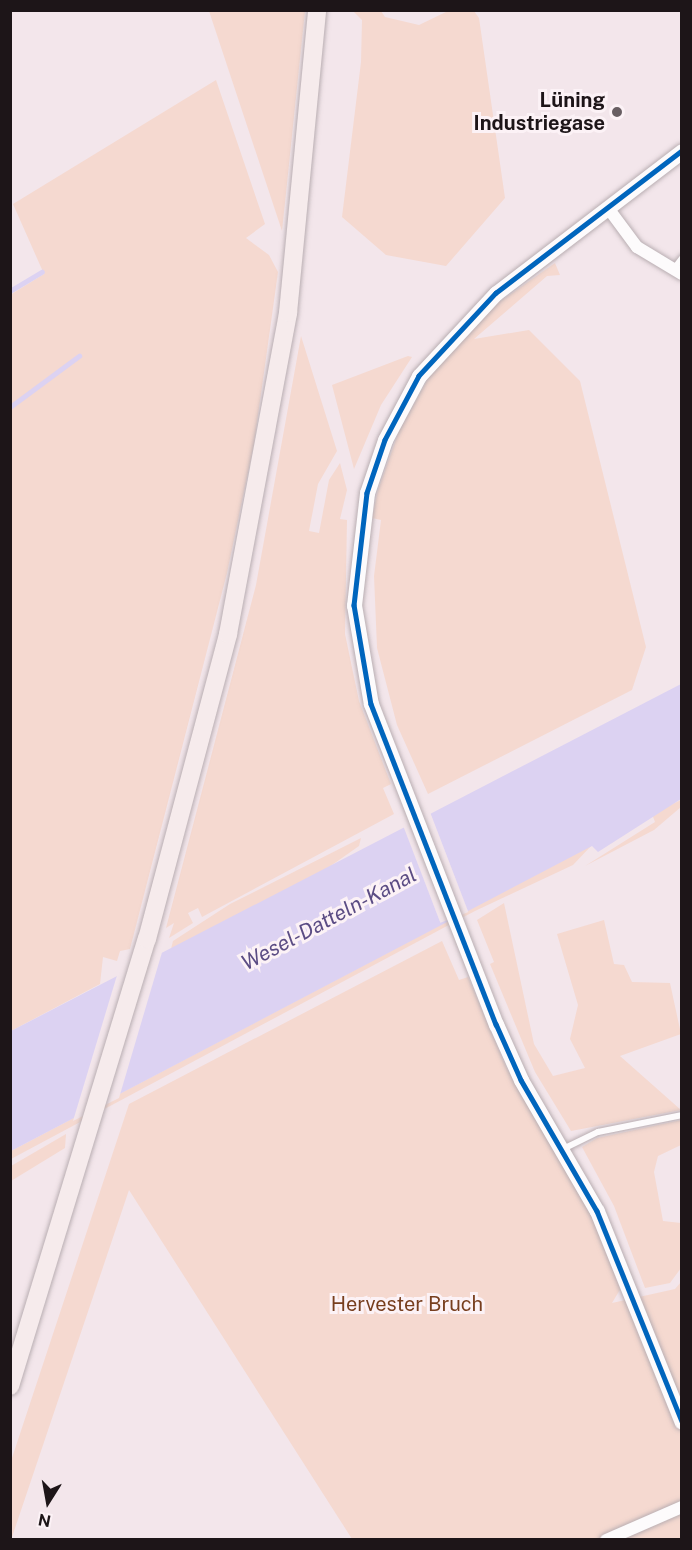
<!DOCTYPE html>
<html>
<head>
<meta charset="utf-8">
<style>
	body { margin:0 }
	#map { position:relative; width:692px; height:1550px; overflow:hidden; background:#f3e6eb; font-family:"Public Sans",sans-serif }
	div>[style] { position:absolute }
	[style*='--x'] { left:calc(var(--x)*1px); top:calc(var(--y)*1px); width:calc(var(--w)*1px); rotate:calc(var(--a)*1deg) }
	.green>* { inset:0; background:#f5d9d0 }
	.water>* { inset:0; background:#dcd2f2 }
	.pier>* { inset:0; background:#f3e6eb; transform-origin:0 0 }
	.stream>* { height:4.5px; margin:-2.25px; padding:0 2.25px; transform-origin:2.25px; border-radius:2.25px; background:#dcd2f2 }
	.roads { filter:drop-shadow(0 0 2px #b9aeb2) drop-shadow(0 0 2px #b9aeb2) }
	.service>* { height:6px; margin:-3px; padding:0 3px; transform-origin:3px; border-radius:3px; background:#fdfbfc }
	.minor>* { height:12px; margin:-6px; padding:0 6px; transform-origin:6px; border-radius:6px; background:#fdfbfc }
	.tertiary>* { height:15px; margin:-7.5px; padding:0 7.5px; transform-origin:7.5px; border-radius:7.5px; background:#fdfbfc }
	.primary>* { height:18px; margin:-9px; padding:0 9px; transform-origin:9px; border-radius:9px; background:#f6ebec }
	.bus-1>* { height:4.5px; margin:-2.25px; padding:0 2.25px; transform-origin:2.25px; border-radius:2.25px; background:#0065bd }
	.dots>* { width:16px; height:16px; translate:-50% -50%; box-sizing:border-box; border:3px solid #fcf2f6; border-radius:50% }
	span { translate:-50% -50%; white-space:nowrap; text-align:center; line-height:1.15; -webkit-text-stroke:6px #fcf2f6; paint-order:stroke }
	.poi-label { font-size:20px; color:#1d1518; font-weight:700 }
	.right { translate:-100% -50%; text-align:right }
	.park-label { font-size:20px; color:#773e1e }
	.water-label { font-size:21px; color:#5b4c84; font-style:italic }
	.frame { position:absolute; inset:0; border:12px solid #1d1518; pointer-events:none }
	.north { position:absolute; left:18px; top:1472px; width:60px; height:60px; -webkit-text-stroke:4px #fcf2f6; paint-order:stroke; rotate:191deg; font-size:16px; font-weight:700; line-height:24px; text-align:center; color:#1d1518 }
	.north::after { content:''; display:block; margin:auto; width:21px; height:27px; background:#1d1518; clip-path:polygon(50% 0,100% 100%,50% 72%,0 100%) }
</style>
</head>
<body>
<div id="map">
	<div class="green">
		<div style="clip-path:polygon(209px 11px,305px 11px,282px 231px)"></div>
		<div style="clip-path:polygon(353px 11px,381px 11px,385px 17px,419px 25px,448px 11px,474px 11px,479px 18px,505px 198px,446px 266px,386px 255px,342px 217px,361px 62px,362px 20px)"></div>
		<div style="clip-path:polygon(216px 80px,265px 224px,246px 238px,269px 255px,278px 272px,254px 444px,227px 573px,130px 949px,120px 951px,117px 961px,103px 957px,100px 984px,11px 1031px,10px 295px,44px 274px,13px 204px)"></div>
		<div style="clip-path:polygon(555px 263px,560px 275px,547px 276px,474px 339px,529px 330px,580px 381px,646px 647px,632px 690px,428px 794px,397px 725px,377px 648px,374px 576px,381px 520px,372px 518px,378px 490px,399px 431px,429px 377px,488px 310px)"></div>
		<div style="clip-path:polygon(301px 336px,337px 451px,318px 484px,309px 531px,319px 533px,329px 480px,340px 463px,347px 490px,340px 519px,347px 520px,345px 634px,359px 701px,391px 784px,383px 788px,394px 814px,202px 917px,198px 908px,188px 913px,193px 923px,169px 938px,174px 923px,166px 928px,256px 585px)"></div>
		<div style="clip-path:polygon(408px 356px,412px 357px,381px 405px,354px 469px,332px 385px)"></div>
		<div style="clip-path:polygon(681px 800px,681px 807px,654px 830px,585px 866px,655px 822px,652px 814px)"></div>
		<div style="clip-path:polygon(361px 838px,359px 846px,322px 872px,171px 949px,173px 941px,230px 904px)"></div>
		<div style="clip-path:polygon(592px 845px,573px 865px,475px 911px,11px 1159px,11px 1151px)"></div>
		<div style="clip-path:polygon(504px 903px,534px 1044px,553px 1076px,585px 1068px,570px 1039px,578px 1005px,557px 934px,604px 920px,614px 964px,624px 965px,632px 982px,670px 983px,681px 1034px,620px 1056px,681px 1110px,571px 1131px,535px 1072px,490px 964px,494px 962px,477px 920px)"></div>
		<div style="clip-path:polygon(442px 941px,459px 980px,468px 977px,506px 1067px,592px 1217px,621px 1288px,612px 1303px,675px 1289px,681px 1282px,681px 1539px,352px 1539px,129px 1190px,11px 1540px,11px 1461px,129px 1104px)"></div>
		<div style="clip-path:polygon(681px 1120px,681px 1145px,658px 1156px,654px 1172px,663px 1221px,681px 1223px,681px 1268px,670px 1283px,645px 1288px,614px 1206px,582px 1147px,597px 1138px)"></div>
		<div style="clip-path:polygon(66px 1134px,65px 1148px,11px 1181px,11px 1166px)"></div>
	</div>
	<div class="water">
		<div style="clip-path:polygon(681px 684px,681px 799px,598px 852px,592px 846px,11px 1151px,11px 1031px)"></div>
	</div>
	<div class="pier">
		<div style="left:430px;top:812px;width:107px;height:30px;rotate:69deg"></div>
		<div style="clip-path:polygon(163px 949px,119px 1098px,73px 1121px,118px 972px)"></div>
	</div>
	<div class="stream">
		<div style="--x:10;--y:291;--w:37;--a:-31"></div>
		<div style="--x:10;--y:407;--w:86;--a:-36.5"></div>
	</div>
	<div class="roads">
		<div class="service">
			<div style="--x:673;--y:270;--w:15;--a:-53"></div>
			<div style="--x:563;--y:1149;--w:39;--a:-26"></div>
			<div style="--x:598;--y:1132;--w:86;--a:-11.4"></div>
		</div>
		<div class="minor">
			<div style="--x:608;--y:208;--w:49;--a:53.4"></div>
			<div style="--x:637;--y:247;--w:52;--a:31"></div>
			<div style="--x:606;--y:1540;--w:83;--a:-23.5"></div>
		</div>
		<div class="tertiary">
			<div style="--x:682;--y:151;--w:234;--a:142.6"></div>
			<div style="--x:496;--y:293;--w:113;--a:132.9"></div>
			<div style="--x:419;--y:376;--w:72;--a:118"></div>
			<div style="--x:385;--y:440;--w:56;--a:108.8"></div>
			<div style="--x:367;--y:493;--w:113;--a:96.6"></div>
			<div style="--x:354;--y:605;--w:100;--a:80.3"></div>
			<div style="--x:371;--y:704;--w:344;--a:68.7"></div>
			<div style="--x:496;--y:1024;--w:61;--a:65.9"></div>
			<div style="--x:521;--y:1080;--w:151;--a:59.9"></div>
			<div style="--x:597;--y:1211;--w:227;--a:68.1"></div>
		</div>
		<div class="primary">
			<div style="--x:10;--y:1386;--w:468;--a:-73"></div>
			<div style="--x:147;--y:939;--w:316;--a:-75.1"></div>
			<div style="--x:228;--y:634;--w:327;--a:-79.4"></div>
			<div style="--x:288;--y:313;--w:304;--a:-84.5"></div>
		</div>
	</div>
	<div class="bus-1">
		<div style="--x:682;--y:151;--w:234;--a:142.6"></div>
		<div style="--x:496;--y:293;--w:113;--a:132.9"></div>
		<div style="--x:419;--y:376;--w:72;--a:118"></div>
		<div style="--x:385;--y:440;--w:56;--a:108.8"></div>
		<div style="--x:367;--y:493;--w:113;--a:96.6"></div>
		<div style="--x:354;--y:605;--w:100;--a:80.3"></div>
		<div style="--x:371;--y:704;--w:344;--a:68.7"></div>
		<div style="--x:496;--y:1024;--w:61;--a:65.9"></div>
		<div style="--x:521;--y:1080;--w:151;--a:59.9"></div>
		<div style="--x:597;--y:1211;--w:227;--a:68"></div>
	</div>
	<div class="dots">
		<div style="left:617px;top:112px;background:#685e62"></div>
	</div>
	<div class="poi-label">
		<span class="right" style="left:605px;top:112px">Lüning<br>Industriegase</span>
	</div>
	<div class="park-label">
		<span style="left:407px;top:1304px">Hervester Bruch</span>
	</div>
	<div class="water-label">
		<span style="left:329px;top:919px;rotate:-28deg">Wesel-Datteln-Kanal</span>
	</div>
	<div class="frame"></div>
	<div class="north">N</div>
</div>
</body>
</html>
